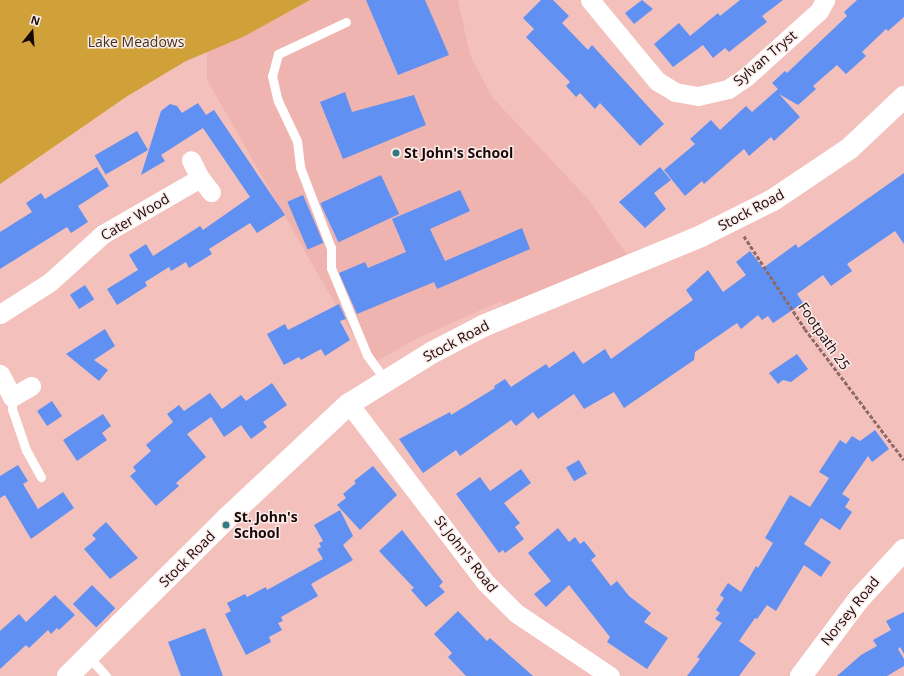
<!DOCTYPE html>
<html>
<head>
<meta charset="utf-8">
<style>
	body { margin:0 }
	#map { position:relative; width:904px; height:676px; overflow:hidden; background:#f3c0bc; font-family:"Open Sans",sans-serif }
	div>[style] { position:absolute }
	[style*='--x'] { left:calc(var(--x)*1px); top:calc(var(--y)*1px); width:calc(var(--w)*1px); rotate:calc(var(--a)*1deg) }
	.built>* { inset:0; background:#efb4af }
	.green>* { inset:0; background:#d1a139 }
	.building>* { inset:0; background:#6090f1; transform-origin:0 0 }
	.path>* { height:2.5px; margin-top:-1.25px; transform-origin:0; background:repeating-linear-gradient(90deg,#8d6a67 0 4px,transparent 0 6px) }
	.service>* { height:9px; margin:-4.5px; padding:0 4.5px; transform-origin:4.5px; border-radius:4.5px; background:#fff }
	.minor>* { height:19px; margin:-9.5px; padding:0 9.5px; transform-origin:9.5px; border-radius:9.5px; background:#fff }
	.tertiary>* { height:22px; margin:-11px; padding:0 11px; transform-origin:11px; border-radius:11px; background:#fff }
	.secondary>* { height:22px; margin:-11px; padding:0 11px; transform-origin:11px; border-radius:11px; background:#fff }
	.dots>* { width:11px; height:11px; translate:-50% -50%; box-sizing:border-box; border:2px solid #fbebe9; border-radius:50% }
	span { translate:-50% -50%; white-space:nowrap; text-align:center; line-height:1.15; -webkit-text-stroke:3px #fbebe9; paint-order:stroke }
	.park-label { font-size:14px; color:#3f341f }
	.street-label { font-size:14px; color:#190808 }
	.poi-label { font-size:14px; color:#190808; font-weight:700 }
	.left { translate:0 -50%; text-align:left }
	.north { position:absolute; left:12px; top:12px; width:40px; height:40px; -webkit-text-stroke:3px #fbebe9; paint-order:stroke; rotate:17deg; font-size:11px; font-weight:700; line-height:16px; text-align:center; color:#190808 }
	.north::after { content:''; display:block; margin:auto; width:14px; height:18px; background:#190808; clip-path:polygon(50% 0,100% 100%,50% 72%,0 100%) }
</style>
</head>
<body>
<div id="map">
	<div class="built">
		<div style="clip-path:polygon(310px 0,458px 0,470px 55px,492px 97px,588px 199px,627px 255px,504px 306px,501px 301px,416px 339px,370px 365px,207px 80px,207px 52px,243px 37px)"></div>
	</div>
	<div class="green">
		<div style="clip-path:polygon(0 0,310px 0,243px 37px,186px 61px,126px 97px,0 184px)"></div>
	</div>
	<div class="building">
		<div style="clip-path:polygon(366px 0,425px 0,449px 55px,398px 75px)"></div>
		<div style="clip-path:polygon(541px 0,553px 0,569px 16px,562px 23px,588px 50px,592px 45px,664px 124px,640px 146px,600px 103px,595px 109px,580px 93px,576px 97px,566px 86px,570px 82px,526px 37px,534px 29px,523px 18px)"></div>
		<div style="clip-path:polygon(642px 0,653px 9px,634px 24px,625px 13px)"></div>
		<div style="clip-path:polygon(740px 0,783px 0,762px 16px,767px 22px,729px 52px,725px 48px,713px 58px,703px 45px,673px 67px,654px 44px,679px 23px,690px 36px,718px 13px,720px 16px)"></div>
		<div style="clip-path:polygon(857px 0,904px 0,904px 17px,888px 31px,886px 29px,862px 52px,866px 56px,846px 74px,837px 65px,813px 86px,816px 89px,798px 105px,779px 94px,800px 117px,774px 141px,771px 137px,749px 156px,744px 149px,704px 184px,702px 181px,685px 196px,664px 170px,695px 144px,690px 139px,711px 120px,720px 130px,746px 106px,752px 112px,778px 89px,772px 83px,785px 71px,787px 73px,847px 16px,844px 12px)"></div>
		<div style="clip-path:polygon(345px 92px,352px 112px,414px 95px,426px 125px,343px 159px,320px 102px)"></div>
		<div style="clip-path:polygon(198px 103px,206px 115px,214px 110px,285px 215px,257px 233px,250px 223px,209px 249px,212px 254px,189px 268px,186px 262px,171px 271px,169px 267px,145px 282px,147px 286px,117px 305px,107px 289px,138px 270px,129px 255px,146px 244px,153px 256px,200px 226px,203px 230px,250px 197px,203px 128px,161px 155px,165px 161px,141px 175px,161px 111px,170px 104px,177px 106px,182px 113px)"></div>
		<div style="left:137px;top:131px;width:22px;height:49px;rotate:60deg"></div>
		<div style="clip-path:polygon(97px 167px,109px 186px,78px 206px,88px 222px,71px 233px,67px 227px,0 269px,0 232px,32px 212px,26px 203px,41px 193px,45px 199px)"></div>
		<div style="clip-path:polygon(660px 167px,671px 180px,654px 193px,666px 209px,645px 228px,619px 202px)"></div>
		<div style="clip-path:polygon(904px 173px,904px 244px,895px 231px,847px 264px,852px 271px,831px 286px,823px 275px,797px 294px,803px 303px,773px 323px,768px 316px,762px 320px,758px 315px,741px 329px,737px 323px,695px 352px,694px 360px,624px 408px,614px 392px,584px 409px,574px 394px,538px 419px,533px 412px,516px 426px,511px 420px,460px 456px,456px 450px,423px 473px,399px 439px,450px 412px,451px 415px,495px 388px,494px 386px,505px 379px,511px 387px,546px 364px,549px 368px,574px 351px,583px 364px,605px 349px,611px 359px,693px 300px,686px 290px,708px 270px,723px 292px,746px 275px,736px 262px,750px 251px,763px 268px,796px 244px,798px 248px)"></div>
		<div style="left:381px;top:175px;width:43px;height:67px;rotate:65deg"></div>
		<div style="clip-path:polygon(460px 190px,470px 211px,430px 229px,445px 261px,522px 228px,530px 249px,437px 289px,434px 282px,357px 314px,339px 273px,365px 262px,368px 268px,406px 252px,392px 219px)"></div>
		<div style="left:303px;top:195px;width:52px;height:17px;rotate:67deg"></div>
		<div style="left:85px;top:285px;width:17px;height:18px;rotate:57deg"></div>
		<div style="clip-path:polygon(339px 304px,346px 319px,340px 321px,350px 340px,325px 356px,321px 349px,301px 360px,299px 357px,284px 365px,267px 334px,285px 324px,288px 330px)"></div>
		<div style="clip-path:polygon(105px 329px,115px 346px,94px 360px,108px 370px,99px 381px,66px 354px)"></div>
		<div style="clip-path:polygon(797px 354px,808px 369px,791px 382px,783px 380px,778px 384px,769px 373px)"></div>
		<div style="clip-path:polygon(272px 383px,287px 405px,263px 422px,267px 427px,251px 439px,241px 425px,224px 437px,211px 417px,187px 434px,206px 457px,176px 483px,179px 486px,156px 506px,130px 476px,136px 471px,133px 467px,151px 451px,146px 445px,173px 422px,167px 414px,179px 405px,184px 411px,210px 393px,222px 409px,241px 395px,246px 401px)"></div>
		<div style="left:52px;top:401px;width:18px;height:18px;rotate:56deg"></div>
		<div style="clip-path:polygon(103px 414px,111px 426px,102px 433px,107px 440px,77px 461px,63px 440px)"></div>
		<div style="clip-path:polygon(875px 430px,889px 449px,872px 462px,868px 456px,842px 494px,850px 499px,845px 507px,852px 512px,840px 530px,821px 518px,804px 544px,831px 562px,821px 577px,804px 565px,776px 611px,767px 605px,757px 619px,755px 618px,739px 641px,756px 653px,739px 676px,687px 676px,700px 659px,697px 657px,722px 623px,715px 619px,720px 613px,716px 610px,724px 598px,720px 595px,728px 583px,741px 592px,756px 566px,758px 568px,773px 543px,765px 538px,790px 495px,810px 507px,829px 478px,819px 472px,840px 440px,846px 444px,852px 436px,860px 441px)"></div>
		<div style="left:579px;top:460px;width:16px;height:15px;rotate:60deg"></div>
		<div style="clip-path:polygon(18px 465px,28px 481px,23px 484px,38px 509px,63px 492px,74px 508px,31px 539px,5px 495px,0 498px,0 476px)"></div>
		<div style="clip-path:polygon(373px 466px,397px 495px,360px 530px,337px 505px,346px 498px,343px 494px,356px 483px,354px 481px)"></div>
		<div style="clip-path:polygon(521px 469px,531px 483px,504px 503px,520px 523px,515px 527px,524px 539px,505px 553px,503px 550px,499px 553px,456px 494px,480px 477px,490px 491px)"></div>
		<div style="clip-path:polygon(340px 510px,353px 536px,343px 545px,353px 560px,311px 584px,318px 596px,281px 617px,283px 621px,278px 623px,282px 630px,269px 637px,271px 642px,246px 655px,225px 614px,231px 611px,227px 603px,245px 594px,247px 597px,266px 587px,267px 590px,323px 559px,317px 549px,321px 547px,319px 543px,323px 541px,314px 525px)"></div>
		<div style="clip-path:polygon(106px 522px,138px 558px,110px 579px,84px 549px,96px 539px,92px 535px)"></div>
		<div style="clip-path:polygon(558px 528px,569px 542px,575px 537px,580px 544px,584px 541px,596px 556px,591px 560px,611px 586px,617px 581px,629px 596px,651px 613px,644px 622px,668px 638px,647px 669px,607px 642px,610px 637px,569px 585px,546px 607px,534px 594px,551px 581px,528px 553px)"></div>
		<div style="clip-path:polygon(402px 530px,443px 582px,439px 586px,445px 592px,426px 607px,411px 590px,414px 588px,379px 551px)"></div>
		<div style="left:92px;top:585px;width:33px;height:27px;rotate:45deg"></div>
		<div style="clip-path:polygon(55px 595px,75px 615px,59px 630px,57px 628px,51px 634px,48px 630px,29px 648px,26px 645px,0 669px,0 631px,19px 614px,26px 622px)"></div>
		<div style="clip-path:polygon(458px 611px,487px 641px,490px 638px,533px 676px,466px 676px,448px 657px,452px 653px,434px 634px)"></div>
		<div style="clip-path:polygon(904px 612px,904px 654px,900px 647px,898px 649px,904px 659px,904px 666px,887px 676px,837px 676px,861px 655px,877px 646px,873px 640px,891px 630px,886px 621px)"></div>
		<div style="clip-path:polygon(205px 628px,223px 676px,181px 676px,168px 642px)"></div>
	</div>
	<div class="path">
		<div style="--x:744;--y:236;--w:111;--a:56.7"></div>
		<div style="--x:805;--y:329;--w:164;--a:52.9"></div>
	</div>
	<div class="service">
		<div style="--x:346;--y:22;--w:75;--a:154.8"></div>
		<div style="--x:278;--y:54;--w:23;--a:105"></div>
		<div style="--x:272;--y:76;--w:26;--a:77"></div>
		<div style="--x:278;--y:101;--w:44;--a:64.6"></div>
		<div style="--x:297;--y:141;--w:26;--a:83"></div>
		<div style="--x:300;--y:167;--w:87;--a:69.1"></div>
		<div style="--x:331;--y:248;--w:20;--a:90"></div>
		<div style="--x:331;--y:268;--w:94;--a:67.5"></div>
		<div style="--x:367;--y:355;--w:31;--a:54"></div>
		<div style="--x:12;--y:397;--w:12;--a:90"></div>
		<div style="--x:12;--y:409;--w:43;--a:71.1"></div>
		<div style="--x:26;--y:450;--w:31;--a:61"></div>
		<div style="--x:88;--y:656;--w:27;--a:48"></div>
	</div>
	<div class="minor">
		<div style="--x:590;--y:0;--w:105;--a:50.4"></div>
		<div style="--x:657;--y:81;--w:21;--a:31"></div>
		<div style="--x:675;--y:92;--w:23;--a:10"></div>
		<div style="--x:698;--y:96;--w:31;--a:-13"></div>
		<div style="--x:728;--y:89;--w:23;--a:-34"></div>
		<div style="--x:747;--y:76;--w:97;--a:-42.1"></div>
		<div style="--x:819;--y:11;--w:13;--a:-61"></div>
		<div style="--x:200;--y:178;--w:18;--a:52"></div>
		<div style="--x:0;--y:314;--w:59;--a:-32.6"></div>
		<div style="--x:50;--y:282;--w:72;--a:-42.2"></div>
		<div style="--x:103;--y:234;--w:112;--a:-30"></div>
		<div style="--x:200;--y:178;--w:20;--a:-117"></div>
		<div style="--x:0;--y:374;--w:26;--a:62"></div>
		<div style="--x:12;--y:397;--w:22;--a:-30"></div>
		<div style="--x:349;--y:404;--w:224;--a:52.6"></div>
		<div style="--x:485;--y:582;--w:44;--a:45"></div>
		<div style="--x:516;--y:613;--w:113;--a:33.8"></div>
	</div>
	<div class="tertiary">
		<div style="--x:801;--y:676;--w:95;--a:-53.1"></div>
		<div style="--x:858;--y:600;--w:68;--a:-47.4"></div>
	</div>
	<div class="secondary">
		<div style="--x:68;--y:676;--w:224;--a:-44.8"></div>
		<div style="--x:227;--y:518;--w:167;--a:-43.1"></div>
		<div style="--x:349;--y:404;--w:99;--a:-31.8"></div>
		<div style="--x:433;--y:352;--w:56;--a:-27.5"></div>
		<div style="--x:483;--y:326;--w:236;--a:-22.4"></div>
		<div style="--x:701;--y:236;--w:80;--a:-26.6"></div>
		<div style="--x:773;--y:200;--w:92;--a:-33.9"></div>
		<div style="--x:849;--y:149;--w:76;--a:-43.4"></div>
	</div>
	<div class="dots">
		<div style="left:396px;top:153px;background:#307980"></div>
		<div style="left:226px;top:525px;background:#307980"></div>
	</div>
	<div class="park-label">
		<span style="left:136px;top:42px">Lake Meadows</span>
	</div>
	<div class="street-label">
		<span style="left:765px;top:58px;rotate:-40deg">Sylvan Tryst</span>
		<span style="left:751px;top:210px;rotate:-28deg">Stock Road</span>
		<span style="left:135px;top:217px;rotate:-31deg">Cater Wood</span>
		<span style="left:824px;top:336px;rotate:55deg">Footpath 25</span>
		<span style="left:456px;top:341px;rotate:-28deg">Stock Road</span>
		<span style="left:466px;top:554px;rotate:52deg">St John's Road</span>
		<span style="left:187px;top:559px;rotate:-45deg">Stock Road</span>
		<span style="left:850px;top:611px;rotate:-51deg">Norsey Road</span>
	</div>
	<div class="poi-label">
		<span class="left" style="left:404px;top:153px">St John's School</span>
		<span class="left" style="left:234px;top:525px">St. John's<br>School</span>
	</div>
	<div class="north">N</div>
</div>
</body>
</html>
